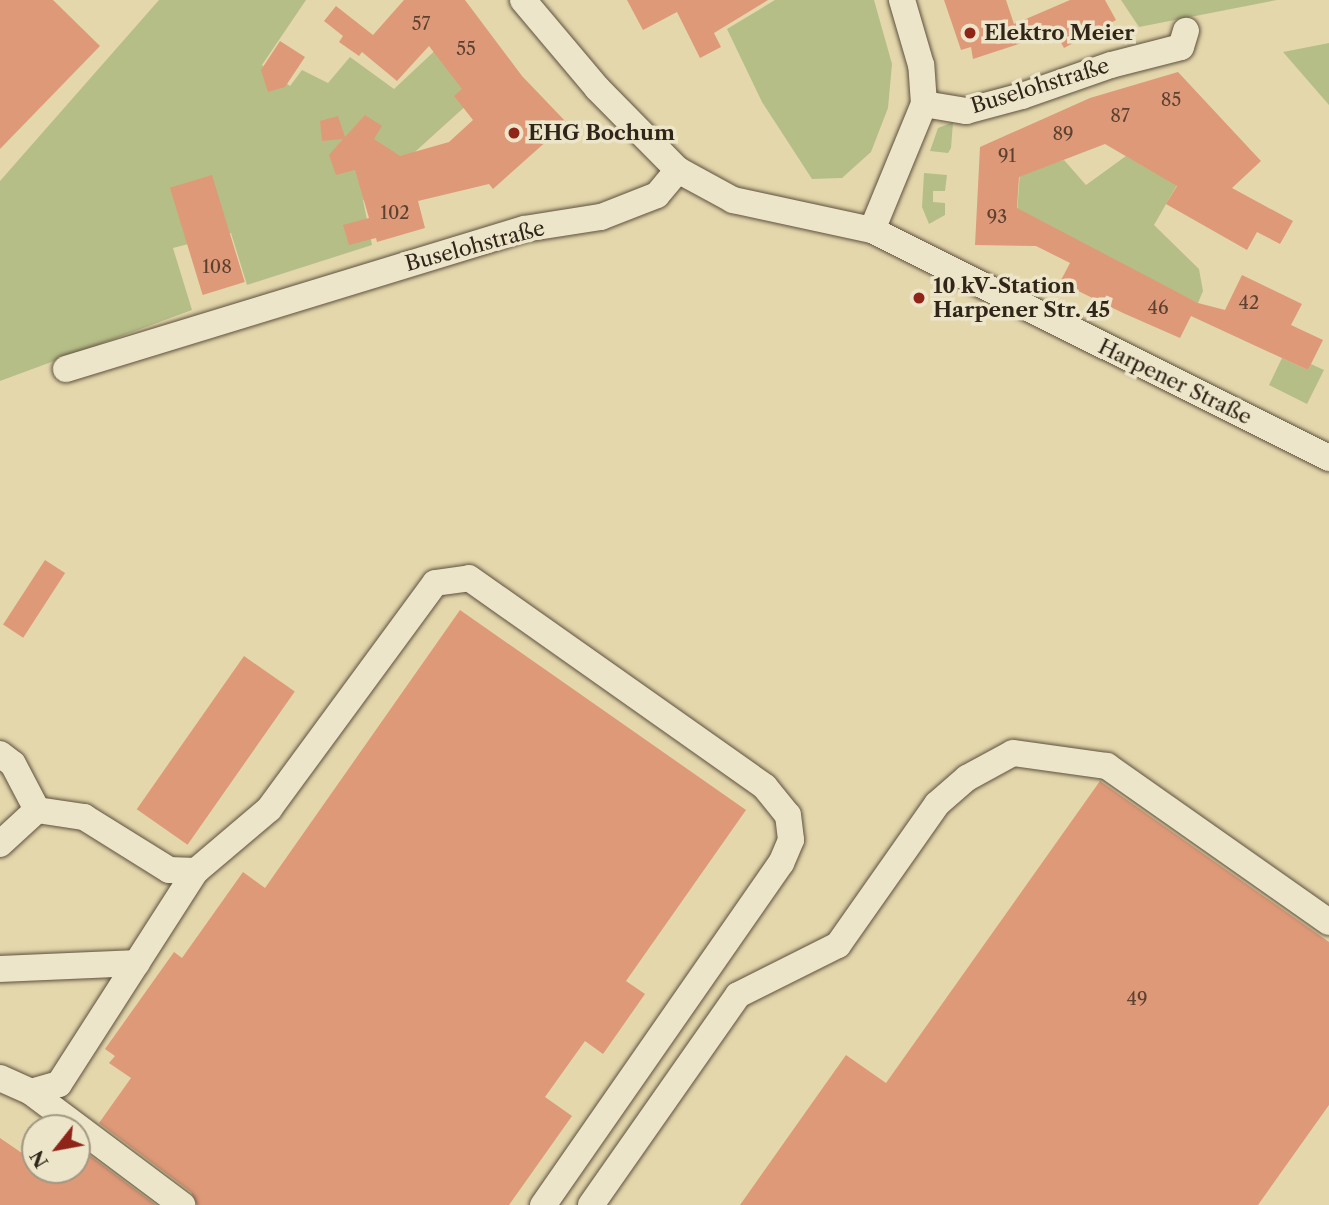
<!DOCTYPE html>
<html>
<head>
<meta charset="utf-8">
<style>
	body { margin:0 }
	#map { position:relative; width:1329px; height:1205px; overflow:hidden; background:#e4d7ac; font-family:"Libre Caslon Text",serif }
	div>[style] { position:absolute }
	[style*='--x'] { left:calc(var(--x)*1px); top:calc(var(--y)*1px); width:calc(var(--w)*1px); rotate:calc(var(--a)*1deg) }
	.green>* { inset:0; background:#b6be88 }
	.building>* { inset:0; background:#de9978; transform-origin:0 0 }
	.roads { filter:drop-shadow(0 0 2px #5e513e) drop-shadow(0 0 2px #5e513e) }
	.minor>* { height:26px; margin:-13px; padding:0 13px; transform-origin:13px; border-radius:13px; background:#ede5c9 }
	.dots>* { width:19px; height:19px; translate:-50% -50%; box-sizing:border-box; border:4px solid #ede5c9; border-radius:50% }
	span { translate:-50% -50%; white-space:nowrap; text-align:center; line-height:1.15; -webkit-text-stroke:7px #ede5c9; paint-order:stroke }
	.number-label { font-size:18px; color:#5c4131 }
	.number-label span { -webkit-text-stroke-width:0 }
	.poi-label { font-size:21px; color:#312419; font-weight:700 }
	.left { translate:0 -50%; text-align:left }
	.street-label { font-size:21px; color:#312419 }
	.north { position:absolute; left:21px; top:1114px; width:70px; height:70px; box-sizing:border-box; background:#ede5c9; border:2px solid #a29883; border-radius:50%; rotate:239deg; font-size:19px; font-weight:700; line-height:28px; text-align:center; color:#312419 }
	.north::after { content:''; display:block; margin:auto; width:24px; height:32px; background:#8f2418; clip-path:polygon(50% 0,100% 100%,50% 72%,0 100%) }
</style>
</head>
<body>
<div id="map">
	<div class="green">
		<div style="clip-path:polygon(159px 0,306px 0,262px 65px,290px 86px,302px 70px,328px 83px,350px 57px,394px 89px,442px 44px,480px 93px,406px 160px,414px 185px,363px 200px,372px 245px,247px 285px,231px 233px,173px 248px,192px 310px,0 381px,0 181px)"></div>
		<div style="clip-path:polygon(775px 0,874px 0,892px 64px,888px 108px,871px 152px,842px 178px,812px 179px,762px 102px,727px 29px)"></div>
		<div style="clip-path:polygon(1121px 0,1277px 0,1139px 27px)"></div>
		<div style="clip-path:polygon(1329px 43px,1329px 105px,1283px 52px)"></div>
		<div style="clip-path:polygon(953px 122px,951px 148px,948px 153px,930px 151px,938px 128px)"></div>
		<div style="clip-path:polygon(1126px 156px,1177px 185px,1154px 225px,1199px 269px,1203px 291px,1198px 303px,1081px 245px,1015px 245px,1020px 171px,1064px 160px,1086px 185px)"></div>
		<div style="clip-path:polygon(924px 173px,947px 175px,945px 191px,933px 191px,933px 202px,945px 203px,945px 215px,929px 224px,922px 207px)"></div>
		<div style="clip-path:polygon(1282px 358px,1308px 370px,1311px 364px,1324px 370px,1307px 404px,1269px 385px)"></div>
	</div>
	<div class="building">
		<div style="clip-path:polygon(0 0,53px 0,100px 46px,0 149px)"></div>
		<div style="clip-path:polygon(404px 0,465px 0,522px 76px,567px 123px,493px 189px,489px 184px,418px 201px,425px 228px,377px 242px,376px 238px,349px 245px,343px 225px,369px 218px,355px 170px,336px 175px,329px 155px,343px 139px,322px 141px,320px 121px,338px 116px,345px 137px,365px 115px,382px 126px,374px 139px,400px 156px,449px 142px,473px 120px,454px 96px,462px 89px,429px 46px,397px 81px,362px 52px,359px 56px,339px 42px,343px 36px,324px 21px,336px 6px,373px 35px)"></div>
		<div style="clip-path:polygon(627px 0,768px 0,714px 33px,721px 47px,700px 58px,677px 12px,643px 30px)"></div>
		<div style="clip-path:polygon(944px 0,1006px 0,1014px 24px,1070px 0,1105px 0,1116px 20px,1064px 48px,1055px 32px,973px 59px,971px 47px,961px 50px)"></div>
		<div style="clip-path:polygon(280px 41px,305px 57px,285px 87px,268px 92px,261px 70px)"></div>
		<div style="clip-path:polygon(1178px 72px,1261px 161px,1232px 188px,1293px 221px,1280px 244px,1257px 232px,1247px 250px,1166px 204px,1177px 186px,1105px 144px,1019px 177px,1017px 208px,1198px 303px,1225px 310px,1242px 275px,1302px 304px,1291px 325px,1323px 340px,1308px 370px,1191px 316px,1180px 338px,1123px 313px,1060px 282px,1070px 263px,1036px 246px,975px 245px,980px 147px,1090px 98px)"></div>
		<div style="left:212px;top:175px;width:112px;height:44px;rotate:73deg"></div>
		<div style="left:45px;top:560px;width:24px;height:77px;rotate:33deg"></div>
		<div style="clip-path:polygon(460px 610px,746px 810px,626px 981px,645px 994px,603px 1054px,585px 1041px,545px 1097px,572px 1116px,509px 1205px,197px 1205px,191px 1192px,99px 1123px,131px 1078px,109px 1063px,115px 1056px,105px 1049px,174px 952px,182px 958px,243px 872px,265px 888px)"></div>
		<div style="left:244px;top:656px;width:62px;height:187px;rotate:35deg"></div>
		<div style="clip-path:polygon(1100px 781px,1329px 942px,1329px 1105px,1258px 1205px,740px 1205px,846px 1055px,886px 1083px)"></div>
		<div style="clip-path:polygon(0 1138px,35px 1162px,35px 1170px,77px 1170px,81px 1149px,156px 1205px,0 1205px)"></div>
	</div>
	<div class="roads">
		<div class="minor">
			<div style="--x:523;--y:0;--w:115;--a:49.9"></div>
			<div style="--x:597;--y:88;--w:115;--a:45.4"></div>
			<div style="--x:678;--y:170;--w:63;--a:28.6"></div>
			<div style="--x:733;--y:200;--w:142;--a:12.2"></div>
			<div style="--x:872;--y:230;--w:511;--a:26.51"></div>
			<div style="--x:924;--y:104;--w:43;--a:9.5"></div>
			<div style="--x:966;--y:111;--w:58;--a:-15"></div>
			<div style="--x:1022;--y:96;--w:94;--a:-19.2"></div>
			<div style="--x:1111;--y:65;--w:72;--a:-14.4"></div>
			<div style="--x:1181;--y:47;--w:17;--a:-73"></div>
			<div style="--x:872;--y:230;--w:136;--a:-67.6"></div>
			<div style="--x:924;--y:104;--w:39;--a:-94"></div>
			<div style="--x:921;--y:65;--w:68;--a:-106.3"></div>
			<div style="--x:66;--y:369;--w:479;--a:-17"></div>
			<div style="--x:524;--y:229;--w:78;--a:-8.9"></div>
			<div style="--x:601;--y:217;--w:60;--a:-21.4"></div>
			<div style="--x:657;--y:195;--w:33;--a:-50"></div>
			<div style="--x:0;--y:754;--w:16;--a:38"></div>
			<div style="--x:13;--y:764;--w:52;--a:62.4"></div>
			<div style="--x:0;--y:844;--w:50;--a:-42.6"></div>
			<div style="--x:37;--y:810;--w:48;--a:8.5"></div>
			<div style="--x:84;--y:817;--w:100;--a:31.9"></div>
			<div style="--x:169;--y:870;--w:27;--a:2"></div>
			<div style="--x:0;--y:969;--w:137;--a:-2.5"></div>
			<div style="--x:0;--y:1078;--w:34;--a:24"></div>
			<div style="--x:31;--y:1092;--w:29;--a:-16"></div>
			<div style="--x:59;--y:1084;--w:253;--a:-57.3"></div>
			<div style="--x:196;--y:871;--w:96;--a:-40.3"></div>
			<div style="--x:269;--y:809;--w:280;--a:-53.7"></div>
			<div style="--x:435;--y:583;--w:34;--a:-8"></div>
			<div style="--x:469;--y:578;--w:362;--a:35.2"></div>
			<div style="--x:765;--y:787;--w:36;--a:51"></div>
			<div style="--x:788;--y:815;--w:25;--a:83"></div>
			<div style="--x:791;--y:840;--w:25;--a:113"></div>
			<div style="--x:781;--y:863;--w:417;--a:124.8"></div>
			<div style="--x:31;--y:1092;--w:189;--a:36.8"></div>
			<div style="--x:591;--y:1205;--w:256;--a:-55"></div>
			<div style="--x:738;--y:995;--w:112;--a:-26.6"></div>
			<div style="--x:838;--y:945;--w:172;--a:-54.9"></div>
			<div style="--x:937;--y:804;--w:40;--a:-41"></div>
			<div style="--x:967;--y:778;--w:52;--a:-28.5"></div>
			<div style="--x:1013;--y:753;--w:95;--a:7.9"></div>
			<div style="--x:1107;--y:766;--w:271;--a:35.1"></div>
		</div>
	</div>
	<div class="dots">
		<div style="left:970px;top:33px;background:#8f2418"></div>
		<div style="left:514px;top:133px;background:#8f2418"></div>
		<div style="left:919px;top:298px;background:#8f2418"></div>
	</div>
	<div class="number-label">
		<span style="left:421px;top:24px">57</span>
		<span style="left:466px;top:49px">55</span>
		<span style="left:1171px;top:100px">85</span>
		<span style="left:1120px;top:116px">87</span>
		<span style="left:1063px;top:134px">89</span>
		<span style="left:1007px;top:156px">91</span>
		<span style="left:395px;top:213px">102</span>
		<span style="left:997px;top:217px">93</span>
		<span style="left:217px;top:267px">108</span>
		<span style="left:1249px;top:303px">42</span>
		<span style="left:1158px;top:308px">46</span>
		<span style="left:1137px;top:999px">49</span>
	</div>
	<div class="poi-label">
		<span class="left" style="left:984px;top:33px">Elektro Meier</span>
		<span class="left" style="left:528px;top:133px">EHG Bochum</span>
		<span class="left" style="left:933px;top:298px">10 kV-Station<br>Harpener Str. 45</span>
	</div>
	<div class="street-label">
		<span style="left:1040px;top:86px;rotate:-17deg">Buselohstraße</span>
		<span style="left:475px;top:246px;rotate:-15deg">Buselohstraße</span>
		<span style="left:1175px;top:382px;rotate:26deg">Harpener Straße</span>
	</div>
	<div class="north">N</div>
</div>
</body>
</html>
